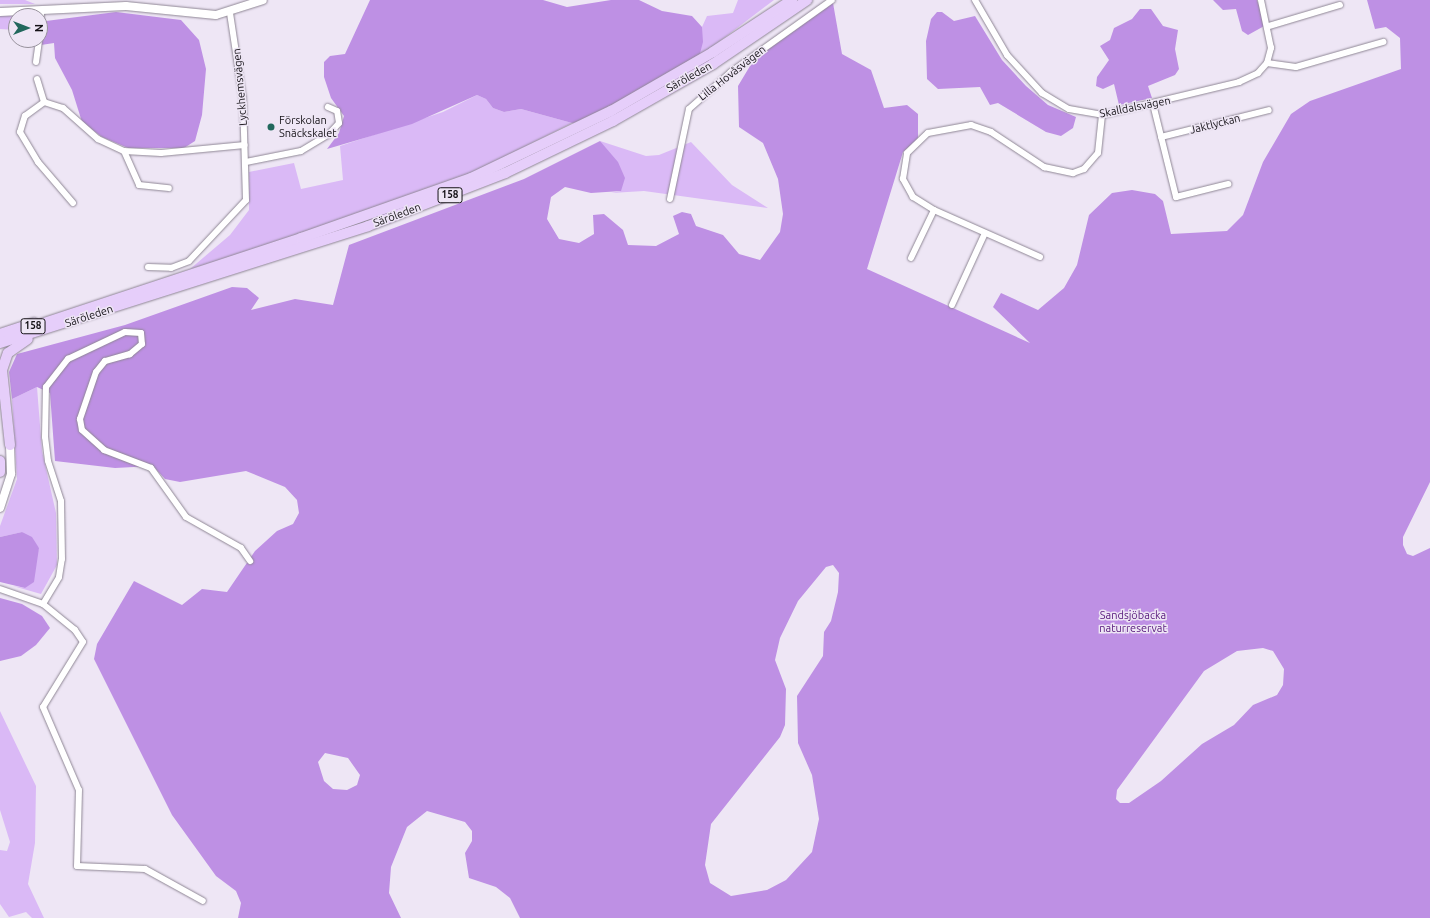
<!DOCTYPE html>
<html>
<head>
<meta charset="utf-8">
<style>
	body { margin:0 }
	#map { position:relative; width:1430px; height:918px; overflow:hidden; background:#eee6f5; font-family:Ubuntu,sans-serif }
	div>[style] { position:absolute }
	[style*='--x'] { left:calc(var(--x)*1px); top:calc(var(--y)*1px); width:calc(var(--w)*1px); rotate:calc(var(--a)*1deg) }
	.green>* { inset:0; background:#dab9f6 }
	.forest>* { inset:0; background:#be90e4 }
	.roads { filter:drop-shadow(0 0 1px #8f8795) drop-shadow(0 0 1px #8f8795) }
	.minor>* { height:6px; margin:-3px; padding:0 3px; transform-origin:3px; border-radius:3px; background:#fff }
	.tertiary>* { height:8px; margin:-4px; padding:0 4px; transform-origin:4px; border-radius:4px; background:#fff }
	.primary>* { height:10px; margin:-5px; padding:0 5px; transform-origin:5px; border-radius:5px; background:#e6cefa }
	.dots>* { width:11px; height:11px; translate:-50% -50%; box-sizing:border-box; border:2px solid #eee6f5; border-radius:50% }
	span { translate:-50% -50%; white-space:nowrap; text-align:center; line-height:1.15; -webkit-text-stroke:3px #eee6f5; paint-order:stroke }
	.shield-label span { padding:1px 3px; background:#eee6f5; border:1px solid; border-radius:3px; -webkit-text-stroke-width:0 }
	.shield-label { font-size:10px; color:#151217; font-weight:700 }
	.street-label { font-size:11px; color:#151217 }
	.poi-label { font-size:11px; color:#151217 }
	.left { translate:0 -50%; text-align:left }
	.park-label { font-size:11px; color:#56177b }
	.north { position:absolute; left:8px; top:8px; width:40px; height:40px; box-sizing:border-box; background:#eee6f5; border:1px solid #97919c; border-radius:50%; rotate:90deg; font-size:11px; font-weight:700; line-height:16px; text-align:center; color:#151217 }
	.north::after { content:''; display:block; margin:auto; width:14px; height:18px; background:#22685d; clip-path:polygon(50% 0,100% 100%,50% 72%,0 100%) }
</style>
</head>
<body>
<div id="map">
	<div class="green">
		<div style="clip-path:polygon(0 0,25px 0,35px 4px,0 4px)"></div>
		<div style="clip-path:polygon(738px 0,774px 0,699px 57px,702px 27px,707px 16px,733px 13px)"></div>
		<div style="clip-path:polygon(0 15px,33px 15px,33px 16px,16px 16px,16px 30px,0 29px)"></div>
		<div style="clip-path:polygon(477px 95px,486px 99px,493px 108px,504px 112px,521px 109px,572px 123px,476px 171px,324px 229px,190px 269px,230px 235px,249px 210px,249px 172px,294px 163px,301px 189px,343px 180px,340px 146px,443px 112px)"></div>
		<div style="clip-path:polygon(600px 141px,646px 156px,659px 155px,691px 142px,732px 185px,768px 208px,644px 191px,611px 193px,621px 191px)"></div>
		<div style="clip-path:polygon(37px 387px,42px 451px,56px 513px,57px 565px,41px 594px,13px 586px,25px 588px,39px 548px,22px 532px,0 537px,0 526px,17px 479px,12px 399px)"></div>
		<div style="clip-path:polygon(0 711px,36px 786px,35px 843px,28px 884px,44px 918px,32px 918px,26px 912px,9px 917px,0 904px,0 850px,7px 851px,10px 842px,0 810px)"></div>
	</div>
	<div class="forest">
		<div style="clip-path:polygon(370px 0,543px 0,567px 7px,611px 0,639px 0,662px 11px,692px 16px,702px 27px,703px 42px,699px 57px,583px 122px,572px 123px,521px 109px,504px 112px,493px 108px,486px 99px,477px 95px,412px 124px,327px 149px,339px 133px,344px 116px,331px 98px,324px 77px,324px 62px,330px 56px,345px 54px)"></div>
		<div style="clip-path:polygon(1213px 0,1257px 0,1266px 25px,1248px 35px,1242px 31px,1236px 9px,1223px 10px)"></div>
		<div style="clip-path:polygon(evenodd,1367px 0,1430px 0,1430px 482px,1403px 537px,1403px 545px,1407px 554px,1413px 556px,1430px 548px,1430px 918px,520px 918px,510px 898px,496px 887px,469px 878px,465px 853px,472px 841px,472px 831px,465px 822px,427px 811px,407px 827px,391px 867px,389px 893px,401px 918px,238px 918px,241px 903px,236px 891px,216px 876px,172px 815px,94px 659px,97px 644px,134px 581px,182px 605px,202px 589px,227px 592px,255px 551px,277px 531px,293px 524px,299px 513px,297px 500px,285px 487px,246px 471px,180px 482px,165px 479px,153px 466px,115px 468px,55px 461px,50px 393px,37px 387px,12px 399px,9px 372px,17px 354px,125px 325px,232px 287px,247px 288px,259px 298px,251px 310px,295px 299px,333px 305px,349px 245px,524px 179px,600px 141px,618px 162px,625px 178px,621px 191px,591px 193px,565px 187px,551px 197px,547px 219px,559px 239px,579px 243px,594px 234px,593px 215px,604px 214px,623px 230px,628px 245px,656px 246px,679px 234px,673px 216px,682px 212px,691px 214px,696px 226px,723px 235px,739px 254px,760px 260px,780px 232px,783px 214px,778px 179px,763px 143px,739px 127px,738px 86px,750px 66px,766px 51px,833px 3px,842px 54px,871px 70px,884px 108px,907px 105px,918px 114px,918px 139px,903px 152px,867px 269px,1030px 343px,993px 307px,1001px 293px,1038px 310px,1064px 288px,1077px 265px,1089px 215px,1112px 193px,1132px 190px,1155px 194px,1163px 201px,1171px 234px,1227px 231px,1243px 215px,1263px 162px,1291px 114px,1310px 101px,1401px 69px,1400px 38px,1386px 27px,1375px 29px,1367px 0,833px 565px,839px 573px,838px 592px,831px 621px,824px 632px,823px 656px,797px 696px,798px 743px,812px 775px,819px 819px,812px 852px,786px 880px,767px 890px,731px 896px,710px 883px,705px 865px,711px 824px,780px 737px,785px 725px,786px 689px,775px 660px,780px 638px,798px 601px,826px 567px,833px 565px,1367px 0,1263px 648px,1273px 651px,1284px 669px,1283px 685px,1277px 695px,1253px 705px,1234px 725px,1202px 744px,1161px 781px,1129px 803px,1120px 803px,1116px 799px,1117px 790px,1204px 671px,1237px 651px,1263px 648px,1367px 0,325px 753px,348px 758px,360px 775px,357px 785px,347px 790px,333px 789px,324px 781px,318px 762px,325px 753px)"></div>
		<div style="clip-path:polygon(1140px 9px,1151px 9px,1163px 26px,1178px 30px,1175px 49px,1179px 69px,1175px 75px,1148px 86px,1152px 98px,1119px 105px,1114px 84px,1103px 89px,1096px 86px,1097px 77px,1109px 60px,1100px 46px,1110px 40px,1114px 28px,1132px 19px)"></div>
		<div style="clip-path:polygon(116px 12px,181px 20px,199px 40px,206px 69px,202px 115px,195px 141px,184px 148px,128px 148px,102px 137px,82px 122px,72px 90px,55px 58px,54px 43px,41px 45px,46px 21px)"></div>
		<div style="clip-path:polygon(937px 12px,942px 12px,954px 21px,975px 16px,1002px 60px,1026px 86px,1048px 105px,1076px 117px,1073px 128px,1061px 136px,1046px 132px,998px 103px,990px 105px,980px 87px,938px 89px,927px 79px,926px 41px,931px 19px)"></div>
		<div style="clip-path:polygon(22px 532px,32px 537px,39px 548px,34px 582px,25px 588px,0 582px,0 537px)"></div>
		<div style="clip-path:polygon(0 598px,22px 604px,42px 616px,50px 628px,36px 645px,21px 656px,0 661px)"></div>
	</div>
	<div class="roads">
		<div class="minor">
			<div style="--x:975;--y:0;--w:64;--a:59.8"></div>
			<div style="--x:1007;--y:55;--w:52;--a:47.4"></div>
			<div style="--x:1042;--y:93;--w:31;--a:31"></div>
			<div style="--x:1069;--y:109;--w:34;--a:10"></div>
			<div style="--x:1102;--y:115;--w:141;--a:-13.5"></div>
			<div style="--x:1239;--y:82;--w:21;--a:-25"></div>
			<div style="--x:1258;--y:73;--w:13;--a:-48"></div>
			<div style="--x:1267;--y:63;--w:16;--a:-75"></div>
			<div style="--x:1271;--y:48;--w:49;--a:-101.8"></div>
			<div style="--x:1269;--y:26;--w:74;--a:-16.5"></div>
			<div style="--x:40;--y:32;--w:22;--a:-87"></div>
			<div style="--x:36;--y:62;--w:22;--a:-82"></div>
			<div style="--x:1267;--y:63;--w:29;--a:8"></div>
			<div style="--x:1296;--y:67;--w:91;--a:-16"></div>
			<div style="--x:37;--y:79;--w:24;--a:73"></div>
			<div style="--x:1153;--y:104;--w:96;--a:76.1"></div>
			<div style="--x:1176;--y:197;--w:54;--a:-14"></div>
			<div style="--x:1161;--y:137;--w:111;--a:-14"></div>
			<div style="--x:124;--y:151;--w:37;--a:66"></div>
			<div style="--x:139;--y:185;--w:30;--a:6"></div>
			<div style="--x:246;--y:162;--w:56;--a:-11.3"></div>
			<div style="--x:301;--y:151;--w:31;--a:-31"></div>
			<div style="--x:328;--y:135;--w:16;--a:-47"></div>
			<div style="--x:339;--y:123;--w:12;--a:-99"></div>
			<div style="--x:337;--y:111;--w:10;--a:-156"></div>
			<div style="--x:670;--y:199;--w:92;--a:-78.1"></div>
			<div style="--x:689;--y:109;--w:56;--a:-41.4"></div>
			<div style="--x:731;--y:72;--w:124;--a:-35.5"></div>
			<div style="--x:73;--y:203;--w:54;--a:-130.5"></div>
			<div style="--x:38;--y:162;--w:35;--a:-121"></div>
			<div style="--x:20;--y:132;--w:17;--a:-73"></div>
			<div style="--x:25;--y:116;--w:24;--a:-36"></div>
			<div style="--x:44;--y:102;--w:20;--a:18"></div>
			<div style="--x:63;--y:108;--w:47;--a:41.5"></div>
			<div style="--x:98;--y:139;--w:29;--a:25"></div>
			<div style="--x:124;--y:151;--w:37;--a:3"></div>
			<div style="--x:161;--y:153;--w:84;--a:-5.4"></div>
			<div style="--x:1040;--y:257;--w:116;--a:-156.1"></div>
			<div style="--x:934;--y:210;--w:25;--a:-148"></div>
			<div style="--x:913;--y:197;--w:21;--a:-119"></div>
			<div style="--x:903;--y:179;--w:26;--a:-81"></div>
			<div style="--x:907;--y:153;--w:29;--a:-44"></div>
			<div style="--x:928;--y:133;--w:44;--a:-10.5"></div>
			<div style="--x:971;--y:125;--w:21;--a:19"></div>
			<div style="--x:991;--y:132;--w:64;--a:33.4"></div>
			<div style="--x:1044;--y:167;--w:30;--a:12"></div>
			<div style="--x:1073;--y:173;--w:12;--a:-20"></div>
			<div style="--x:1084;--y:169;--w:21;--a:-49"></div>
			<div style="--x:1098;--y:153;--w:38;--a:-84"></div>
			<div style="--x:911;--y:258;--w:53;--a:-64.4"></div>
			<div style="--x:148;--y:267;--w:23;--a:2"></div>
			<div style="--x:171;--y:268;--w:19;--a:-21"></div>
			<div style="--x:189;--y:261;--w:83;--a:-46.9"></div>
			<div style="--x:246;--y:200;--w:101;--a:-91.7"></div>
			<div style="--x:243;--y:99;--w:87;--a:-98.6"></div>
			<div style="--x:952;--y:305;--w:79;--a:-65.4"></div>
			<div style="--x:0;--y:589;--w:46;--a:19.2"></div>
			<div style="--x:43;--y:604;--w:41;--a:39.1"></div>
			<div style="--x:75;--y:630;--w:14;--a:56"></div>
			<div style="--x:83;--y:642;--w:76;--a:121.6"></div>
			<div style="--x:43;--y:707;--w:90;--a:66.6"></div>
			<div style="--x:79;--y:790;--w:76;--a:91.5"></div>
			<div style="--x:77;--y:866;--w:68;--a:2.5"></div>
			<div style="--x:145;--y:869;--w:66;--a:28.9"></div>
			<div style="--x:43;--y:604;--w:31;--a:-59"></div>
			<div style="--x:59;--y:577;--w:18;--a:-81"></div>
			<div style="--x:62;--y:559;--w:58;--a:-91"></div>
			<div style="--x:61;--y:501;--w:42;--a:-108"></div>
			<div style="--x:48;--y:461;--w:24;--a:-97"></div>
			<div style="--x:45;--y:437;--w:50;--a:-88.9"></div>
			<div style="--x:46;--y:387;--w:36;--a:-52"></div>
			<div style="--x:68;--y:359;--w:63;--a:-25.3"></div>
			<div style="--x:125;--y:332;--w:16;--a:4"></div>
			<div style="--x:141;--y:333;--w:11;--a:85"></div>
			<div style="--x:142;--y:344;--w:16;--a:140"></div>
			<div style="--x:130;--y:354;--w:26;--a:164"></div>
			<div style="--x:105;--y:361;--w:14;--a:129"></div>
			<div style="--x:96;--y:372;--w:50;--a:108.8"></div>
			<div style="--x:80;--y:419;--w:11;--a:80"></div>
			<div style="--x:82;--y:430;--w:30;--a:42"></div>
			<div style="--x:104;--y:450;--w:50;--a:21"></div>
			<div style="--x:151;--y:468;--w:60;--a:54.5"></div>
			<div style="--x:186;--y:517;--w:63;--a:29.4"></div>
			<div style="--x:241;--y:548;--w:16;--a:55"></div>
		</div>
		<div class="tertiary">
			<div style="--x:0;--y:12;--w:126;--a:-2.7"></div>
			<div style="--x:126;--y:6;--w:90;--a:5.7"></div>
			<div style="--x:216;--y:15;--w:49;--a:-17.7"></div>
			<div style="--x:0;--y:508;--w:36;--a:-72"></div>
			<div style="--x:11;--y:474;--w:29;--a:-92"></div>
		</div>
		<div class="primary">
			<div style="--x:29;--y:328;--w:287;--a:-18.3"></div>
			<div style="--x:301;--y:238;--w:180;--a:-19.4"></div>
			<div style="--x:471;--y:178;--w:155;--a:-25.6"></div>
			<div style="--x:611;--y:111;--w:118;--a:-30"></div>
			<div style="--x:713;--y:52;--w:95;--a:-33.4"></div>
			<div style="--x:0;--y:334;--w:36;--a:-18"></div>
			<div style="--x:0;--y:343;--w:386;--a:-17.6"></div>
			<div style="--x:368;--y:226;--w:147;--a:-21.1"></div>
			<div style="--x:505;--y:173;--w:120;--a:-25.7"></div>
			<div style="--x:613;--y:121;--w:115;--a:-29.7"></div>
			<div style="--x:713;--y:64;--w:114;--a:-34.2"></div>
			<div style="--x:10;--y:445;--w:75;--a:-96.1"></div>
			<div style="--x:2;--y:370;--w:18;--a:-71"></div>
			<div style="--x:8;--y:353;--w:24;--a:-35"></div>
			<div style="--x:0;--y:461;--w:11;--a:90"></div>
		</div>
	</div>
	<div class="dots">
		<div style="left:271px;top:127px;background:#22685d"></div>
	</div>
	<div class="shield-label">
		<span style="left:450px;top:195px">158</span>
		<span style="left:33px;top:326px">158</span>
	</div>
	<div class="street-label">
		<span style="left:732px;top:73px;rotate:-38deg">Lilla Hovåsvägen</span>
		<span style="left:689px;top:77px;rotate:-29deg">Säröleden</span>
		<span style="left:240px;top:87px;rotate:-95deg">Lyckhemsvägen</span>
		<span style="left:1135px;top:107px;rotate:-11deg">Skalldalsvägen</span>
		<span style="left:1215px;top:124px;rotate:-14deg">Jaktlyckan</span>
		<span style="left:397px;top:215px;rotate:-20deg">Säröleden</span>
		<span style="left:89px;top:316px;rotate:-18deg">Säröleden</span>
	</div>
	<div class="poi-label">
		<span class="left" style="left:279px;top:127px">Förskolan<br>Snäckskalet</span>
	</div>
	<div class="park-label">
		<span style="left:1133px;top:622px">Sandsjöbacka<br>naturreservat</span>
	</div>
	<div class="north">N</div>
</div>
</body>
</html>
